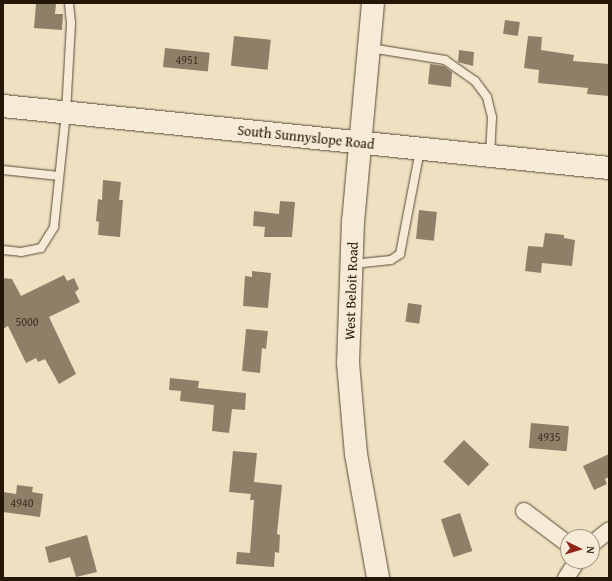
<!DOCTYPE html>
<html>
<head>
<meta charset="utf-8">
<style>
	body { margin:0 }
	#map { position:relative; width:612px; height:581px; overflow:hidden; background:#efe0c1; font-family:"Gentium Book Plus",serif }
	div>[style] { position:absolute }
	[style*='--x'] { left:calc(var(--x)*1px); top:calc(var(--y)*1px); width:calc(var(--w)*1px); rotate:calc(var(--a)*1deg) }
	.building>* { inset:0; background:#8e8068; transform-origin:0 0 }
	.roads { filter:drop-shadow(0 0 1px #584936) drop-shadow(0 0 1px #584936) }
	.lane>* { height:8px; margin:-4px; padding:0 4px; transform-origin:4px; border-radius:4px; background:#f5ebd7 }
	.street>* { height:16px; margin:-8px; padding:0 8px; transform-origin:8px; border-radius:8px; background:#f5ebd7 }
	.secondary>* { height:22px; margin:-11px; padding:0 11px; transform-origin:11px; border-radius:11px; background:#f5ebd7 }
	span { translate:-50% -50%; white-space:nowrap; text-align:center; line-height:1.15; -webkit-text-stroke:3px #f5ebd7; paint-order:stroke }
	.number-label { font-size:12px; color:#3f311f }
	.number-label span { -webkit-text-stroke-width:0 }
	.street-label { font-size:14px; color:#251707 }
	.frame { position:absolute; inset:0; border:4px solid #251707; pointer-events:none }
	.north { position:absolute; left:560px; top:529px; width:40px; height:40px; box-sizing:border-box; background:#f5ebd7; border:1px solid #a29684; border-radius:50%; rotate:95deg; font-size:11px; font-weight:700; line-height:16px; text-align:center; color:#251707 }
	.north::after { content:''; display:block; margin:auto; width:14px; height:18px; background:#8f2418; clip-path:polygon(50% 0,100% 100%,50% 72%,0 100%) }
</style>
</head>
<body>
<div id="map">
	<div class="building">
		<div style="clip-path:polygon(36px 3px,56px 3px,55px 14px,63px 14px,62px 30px,34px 28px)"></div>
		<div style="left:505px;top:20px;width:15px;height:14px;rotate:8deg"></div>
		<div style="left:234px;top:36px;width:37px;height:30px;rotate:6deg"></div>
		<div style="clip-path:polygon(528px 36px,542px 37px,541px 50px,574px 55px,573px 61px,609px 64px,609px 96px,587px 94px,588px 88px,538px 83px,539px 70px,524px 68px)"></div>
		<div style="left:165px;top:48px;width:45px;height:19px;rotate:6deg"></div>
		<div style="clip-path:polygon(459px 50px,474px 52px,473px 66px,458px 62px)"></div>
		<div style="clip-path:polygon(430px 64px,444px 66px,452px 72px,451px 87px,428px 84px)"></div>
		<div style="clip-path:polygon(103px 180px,121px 182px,119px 200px,123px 200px,120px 237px,98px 235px,99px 222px,96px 221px,98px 199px,102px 200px)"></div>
		<div style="clip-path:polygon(280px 201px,295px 202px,292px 237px,264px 237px,265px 227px,253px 226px,254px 211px,279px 214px)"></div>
		<div style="left:419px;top:210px;width:18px;height:29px;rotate:6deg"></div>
		<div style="clip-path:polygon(545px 233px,564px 235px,564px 238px,575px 240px,572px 266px,542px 263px,541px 273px,525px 271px,528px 246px,543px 247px)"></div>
		<div style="clip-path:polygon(252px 271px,271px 273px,268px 308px,243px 306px,245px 276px,252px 277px)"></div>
		<div style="clip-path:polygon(64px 275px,67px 281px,74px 278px,79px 289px,75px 292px,80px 302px,49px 317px,76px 374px,59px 384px,45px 359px,38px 362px,36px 358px,26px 363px,8px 326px,3px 329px,3px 278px,12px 279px,21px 296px)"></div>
		<div style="left:408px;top:303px;width:14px;height:19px;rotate:8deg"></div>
		<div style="clip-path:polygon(246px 329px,268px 331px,266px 349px,262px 348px,260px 373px,242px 371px)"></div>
		<div style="clip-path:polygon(170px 378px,199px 381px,198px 388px,246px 393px,245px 410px,232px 409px,229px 433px,212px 431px,214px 405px,180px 401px,181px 391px,169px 390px)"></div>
		<div style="left:531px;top:423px;width:38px;height:25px;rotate:5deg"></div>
		<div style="left:464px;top:440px;width:35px;height:30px;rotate:44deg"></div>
		<div style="clip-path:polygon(233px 451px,257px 453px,254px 482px,282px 485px,277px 534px,280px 535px,279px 553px,275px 552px,274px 567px,236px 564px,237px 552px,250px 553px,254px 500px,250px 500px,251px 494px,229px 492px)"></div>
		<div style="clip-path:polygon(609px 454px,609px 477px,605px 479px,607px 484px,594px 490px,583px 466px)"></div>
		<div style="clip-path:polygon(17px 485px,33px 487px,32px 492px,43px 494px,40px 517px,3px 512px,3px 492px,16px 494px)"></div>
		<div style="left:460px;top:513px;width:40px;height:20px;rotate:72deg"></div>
		<div style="clip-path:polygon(87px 535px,97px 572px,76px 577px,70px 557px,49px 563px,45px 547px)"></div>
	</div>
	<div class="roads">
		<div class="lane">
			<div style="--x:370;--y:48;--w:76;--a:9.1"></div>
			<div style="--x:445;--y:60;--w:37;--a:35"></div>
			<div style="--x:475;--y:81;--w:20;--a:53"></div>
			<div style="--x:487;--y:97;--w:21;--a:76"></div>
			<div style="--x:492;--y:117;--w:38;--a:93"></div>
			<div style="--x:3;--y:170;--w:56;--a:6.1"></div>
			<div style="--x:3;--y:250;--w:18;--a:6"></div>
			<div style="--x:21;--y:252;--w:20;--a:-11"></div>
			<div style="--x:41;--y:248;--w:25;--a:-58"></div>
			<div style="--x:54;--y:227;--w:115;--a:-84"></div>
			<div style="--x:66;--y:113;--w:90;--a:-86.8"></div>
			<div style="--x:71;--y:23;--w:20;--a:-96"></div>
			<div style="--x:353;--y:264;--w:38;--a:-6"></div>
			<div style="--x:391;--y:260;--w:11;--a:-34"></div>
			<div style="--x:400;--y:254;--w:106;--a:-79.1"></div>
		</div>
		<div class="street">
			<div style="--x:524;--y:511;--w:55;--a:36.9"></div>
			<div style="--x:592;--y:544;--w:22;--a:-39"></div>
			<div style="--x:566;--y:578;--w:20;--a:-57"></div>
		</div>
		<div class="secondary">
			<div style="--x:373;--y:3;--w:219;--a:95.2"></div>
			<div style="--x:353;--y:221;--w:142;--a:92"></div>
			<div style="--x:348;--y:363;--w:91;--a:85"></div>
			<div style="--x:356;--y:454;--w:126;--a:79.9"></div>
			<div style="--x:3;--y:106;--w:609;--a:5.84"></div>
		</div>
	</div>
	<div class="number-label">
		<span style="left:187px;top:60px">4951</span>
		<span style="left:27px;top:322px">5000</span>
		<span style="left:549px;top:437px">4935</span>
		<span style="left:22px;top:503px">4940</span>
	</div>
	<div class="street-label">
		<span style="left:306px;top:137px;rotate:6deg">South Sunnyslope Road</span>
		<span style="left:351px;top:291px;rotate:-88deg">West Beloit Road</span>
	</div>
	<div class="frame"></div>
	<div class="north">N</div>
</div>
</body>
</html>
